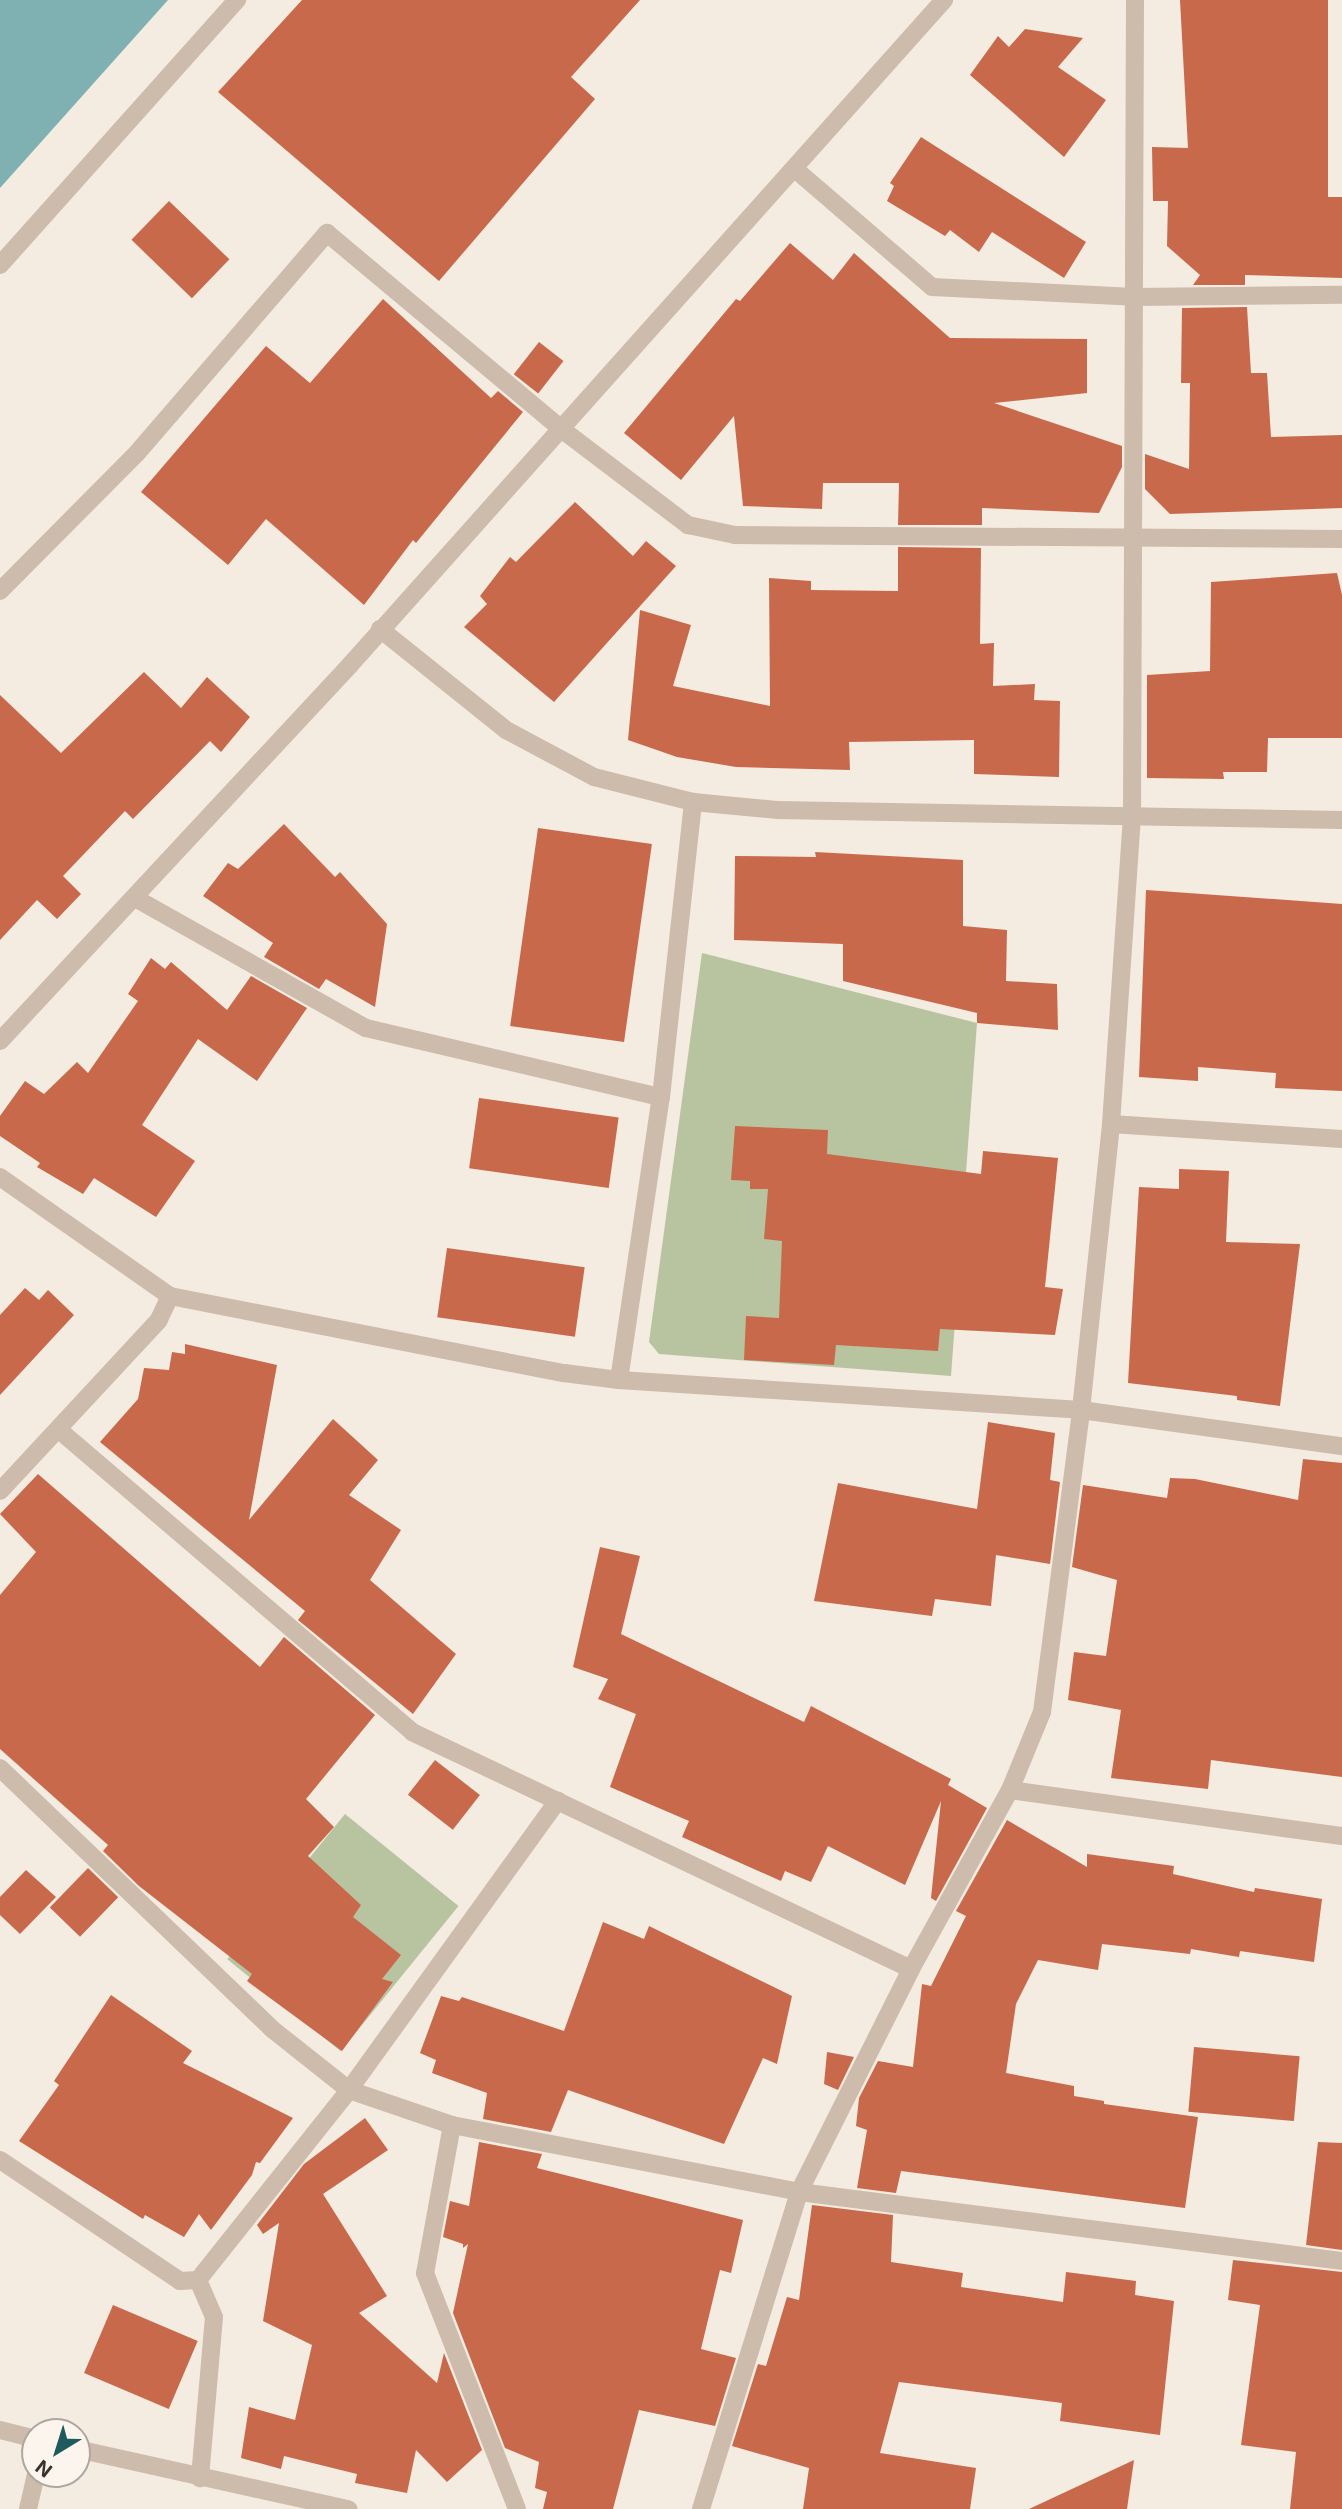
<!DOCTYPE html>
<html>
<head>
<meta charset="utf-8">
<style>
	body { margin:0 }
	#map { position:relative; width:1342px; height:2509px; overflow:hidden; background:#f4ebe1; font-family:Inter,sans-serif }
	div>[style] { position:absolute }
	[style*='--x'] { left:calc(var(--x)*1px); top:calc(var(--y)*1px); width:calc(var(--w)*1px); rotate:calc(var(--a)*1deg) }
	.green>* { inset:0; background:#b8c4a0; transform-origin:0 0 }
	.water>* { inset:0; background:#7fb0b2 }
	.building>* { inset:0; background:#c8694b; transform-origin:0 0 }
	.minor>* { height:18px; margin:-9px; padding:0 9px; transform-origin:9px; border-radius:9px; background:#cdbbac }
	.tertiary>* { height:18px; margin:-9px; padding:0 9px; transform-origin:9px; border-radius:9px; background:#cdbbac }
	span { translate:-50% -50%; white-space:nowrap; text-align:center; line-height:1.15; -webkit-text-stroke:5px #fbf5ee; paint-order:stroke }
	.north { position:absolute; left:21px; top:2418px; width:70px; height:70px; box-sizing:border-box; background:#fbf5ee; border:2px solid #aea6a0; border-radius:50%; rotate:218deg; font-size:19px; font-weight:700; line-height:28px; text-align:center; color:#3b302b }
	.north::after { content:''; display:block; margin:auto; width:24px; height:32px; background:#1f5a5e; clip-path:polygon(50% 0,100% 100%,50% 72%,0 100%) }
</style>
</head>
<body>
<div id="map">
	<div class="green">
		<div style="clip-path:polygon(702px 953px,977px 1023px,951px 1376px,659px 1354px,649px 1342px)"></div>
		<div style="left:345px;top:1814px;width:146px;height:187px;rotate:39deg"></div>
	</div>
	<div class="water">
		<div style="clip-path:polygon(0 0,168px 0,0 188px)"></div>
	</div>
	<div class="building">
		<div style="clip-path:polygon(302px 0,640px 0,571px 77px,595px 99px,439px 281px,218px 92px)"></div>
		<div style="clip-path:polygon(1180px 0,1328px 0,1328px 197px,1342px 197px,1342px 278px,1245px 275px,1245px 285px,1193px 285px,1200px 275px,1167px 246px,1168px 201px,1153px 201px,1152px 147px,1188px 148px)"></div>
		<div style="clip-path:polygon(1025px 29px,1083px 38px,1058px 67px,1106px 100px,1064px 157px,970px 75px,998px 36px,1009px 47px)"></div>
		<div style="clip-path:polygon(921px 137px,1086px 242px,1064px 278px,992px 232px,979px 252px,950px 230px,945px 236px,887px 201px,894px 186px,890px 183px)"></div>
		<div style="left:169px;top:201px;width:84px;height:54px;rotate:44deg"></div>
		<div style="clip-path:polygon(790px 243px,833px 280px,854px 253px,950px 338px,1087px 339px,1087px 393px,994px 403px,1122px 446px,1122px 467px,1099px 513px,982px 508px,982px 525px,898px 525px,899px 483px,823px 483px,822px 509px,743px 506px,734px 416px,681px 480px,624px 433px,736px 299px,740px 301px)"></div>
		<div style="clip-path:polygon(383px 299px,491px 398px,498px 391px,523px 412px,416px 543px,413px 540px,364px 605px,266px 519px,228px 565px,141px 492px,266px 346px,310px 383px)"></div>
		<div style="clip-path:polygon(1247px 307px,1251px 373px,1267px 373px,1271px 437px,1342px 435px,1342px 508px,1170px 514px,1145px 489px,1145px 454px,1189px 469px,1190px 383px,1181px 383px,1182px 308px)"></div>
		<div style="left:539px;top:342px;width:31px;height:41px;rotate:38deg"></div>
		<div style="clip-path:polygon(575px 502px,633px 556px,646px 541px,676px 566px,554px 702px,464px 627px,487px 604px,480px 596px,510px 557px,516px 562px)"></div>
		<div style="clip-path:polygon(898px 547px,981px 548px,980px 644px,994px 643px,993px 686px,1035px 684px,1034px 700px,1060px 701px,1059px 777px,974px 774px,974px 740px,849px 742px,850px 770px,736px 767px,677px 757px,628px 740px,640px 610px,691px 625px,673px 686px,770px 706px,769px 578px,811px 581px,811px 590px,898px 591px)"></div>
		<div style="clip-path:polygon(1337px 573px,1342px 595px,1342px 738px,1268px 738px,1267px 772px,1223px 772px,1224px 779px,1147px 778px,1147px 675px,1210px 671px,1211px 582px)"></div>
		<div style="clip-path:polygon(144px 672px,181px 708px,207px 677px,250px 717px,221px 752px,210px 741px,133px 819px,125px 811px,63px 876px,81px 894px,57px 919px,37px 900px,0 940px,0 695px,61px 753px)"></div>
		<div style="clip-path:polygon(284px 824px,335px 877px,340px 872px,387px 924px,375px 1007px,326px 979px,319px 989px,264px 957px,273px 943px,203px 896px,228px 863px,238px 869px)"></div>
		<div style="left:538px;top:828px;width:115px;height:200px;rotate:8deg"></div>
		<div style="clip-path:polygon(815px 852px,963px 860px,963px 926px,1007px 930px,1006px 981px,1057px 984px,1058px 1030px,977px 1023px,977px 1013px,843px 981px,843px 944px,734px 940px,735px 856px,816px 857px)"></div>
		<div style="clip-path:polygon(1146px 890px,1342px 904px,1342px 1091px,1275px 1088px,1276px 1073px,1198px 1067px,1198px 1081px,1139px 1077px)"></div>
		<div style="clip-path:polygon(151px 958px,165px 969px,171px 962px,227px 1010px,251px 976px,307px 1008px,257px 1081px,198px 1039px,142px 1125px,195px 1161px,156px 1217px,94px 1178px,83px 1194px,37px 1167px,40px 1163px,0 1136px,0 1116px,25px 1081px,44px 1094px,77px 1062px,88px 1073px,138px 1001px,128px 994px)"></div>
		<div style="left:479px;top:1098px;width:141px;height:71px;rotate:8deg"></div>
		<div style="clip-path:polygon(735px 1126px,828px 1130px,827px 1154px,981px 1174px,983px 1151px,1058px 1158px,1045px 1287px,1063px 1289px,1055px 1335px,940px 1329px,938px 1351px,836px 1345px,834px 1365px,744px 1360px,746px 1316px,779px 1318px,782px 1241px,764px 1239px,768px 1189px,750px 1189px,750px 1181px,731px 1180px)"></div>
		<div style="clip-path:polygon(1179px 1169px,1229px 1171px,1226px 1242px,1300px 1244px,1280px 1406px,1237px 1400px,1237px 1396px,1128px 1383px,1139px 1187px,1179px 1189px)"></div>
		<div style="left:447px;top:1248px;width:139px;height:70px;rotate:8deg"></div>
		<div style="clip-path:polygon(25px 1288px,39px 1300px,48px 1290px,74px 1315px,0 1395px,0 1315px)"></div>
		<div style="clip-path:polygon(185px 1344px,277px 1365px,249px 1520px,333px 1419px,378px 1460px,349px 1495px,401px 1530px,370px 1580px,456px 1654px,413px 1714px,298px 1620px,305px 1611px,100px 1442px,138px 1399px,144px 1368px,169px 1370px,172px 1352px,185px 1354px)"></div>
		<div style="clip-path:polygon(988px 1422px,1055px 1433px,1050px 1480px,1060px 1482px,1050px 1564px,996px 1555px,991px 1606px,935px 1599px,932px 1616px,814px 1601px,838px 1483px,977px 1509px)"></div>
		<div style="clip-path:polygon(1303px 1459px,1342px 1463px,1342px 1777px,1211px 1760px,1208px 1789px,1111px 1778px,1121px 1710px,1068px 1700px,1074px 1652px,1106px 1656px,1117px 1580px,1072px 1567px,1083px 1485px,1167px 1498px,1170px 1478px,1195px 1479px,1298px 1500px)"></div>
		<div style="clip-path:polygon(38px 1474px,260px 1667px,284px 1637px,375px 1715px,306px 1799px,334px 1827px,308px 1856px,361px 1905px,353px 1917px,401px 1955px,382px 1979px,393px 1982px,342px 2051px,247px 1981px,252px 1974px,139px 1886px,103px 1851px,108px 1845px,0 1749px,0 1595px,36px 1552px,0 1514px)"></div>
		<div style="clip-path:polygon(600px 1547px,640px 1556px,621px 1634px,804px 1722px,811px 1706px,951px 1779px,948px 1785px,987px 1808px,936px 1901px,931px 1898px,941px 1801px,905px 1885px,828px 1846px,811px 1882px,785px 1871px,781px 1881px,682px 1837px,689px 1821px,610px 1787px,636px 1714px,598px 1699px,608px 1679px,573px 1667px)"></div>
		<div style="left:435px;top:1760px;width:57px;height:44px;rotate:38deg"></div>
		<div style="clip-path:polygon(1007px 1820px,1087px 1867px,1087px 1854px,1174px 1866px,1173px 1874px,1254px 1892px,1255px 1888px,1322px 1899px,1314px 1962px,1240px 1951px,1239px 1957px,1191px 1949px,1190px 1954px,1102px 1944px,1098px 1970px,1038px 1960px,1016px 2004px,1006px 2073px,1074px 2086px,1074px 2096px,1104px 2101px,1104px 2104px,1198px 2117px,1185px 2208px,901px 2171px,896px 2193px,857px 2188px,867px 2130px,856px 2126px,859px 2098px,878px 2061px,913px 2067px,922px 1984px,931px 1986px,966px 1916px,956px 1911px)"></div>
		<div style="left:88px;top:1868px;width:42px;height:55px;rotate:44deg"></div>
		<div style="clip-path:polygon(26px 1870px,56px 1897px,20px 1934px,0 1915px,0 1897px)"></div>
		<div style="clip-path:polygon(603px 1922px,644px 1939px,649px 1926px,792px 1996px,777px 2064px,763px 2058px,724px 2144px,568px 2090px,551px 2132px,483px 2119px,487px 2093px,432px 2073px,436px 2060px,420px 2053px,441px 1996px,459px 2001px,462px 1997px,564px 2031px)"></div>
		<div style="clip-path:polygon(111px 1995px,192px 2051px,183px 2063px,293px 2118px,260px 2163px,256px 2162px,252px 2175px,211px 2230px,199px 2214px,184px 2237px,145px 2215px,143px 2219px,19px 2141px,59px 2085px,54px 2081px)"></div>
		<div style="left:1194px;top:2047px;width:106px;height:65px;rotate:5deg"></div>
		<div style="clip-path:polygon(827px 2052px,854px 2057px,838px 2090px,824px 2084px)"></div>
		<div style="clip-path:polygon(365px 2118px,388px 2150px,323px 2194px,387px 2296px,359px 2313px,437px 2383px,444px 2353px,482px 2450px,447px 2482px,416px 2450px,407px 2493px,355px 2483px,357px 2474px,284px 2456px,281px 2469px,241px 2458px,249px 2407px,295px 2420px,312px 2345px,263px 2321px,279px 2223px,263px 2234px,257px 2225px,304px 2164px)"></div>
		<div style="clip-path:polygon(479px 2142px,542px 2154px,537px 2168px,743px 2220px,731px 2273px,720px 2270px,701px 2349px,736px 2358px,715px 2426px,639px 2410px,613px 2509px,543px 2509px,547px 2492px,535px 2488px,539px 2462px,505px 2448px,453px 2313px,468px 2244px,463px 2248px,463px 2244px,443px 2237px,450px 2201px,469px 2206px)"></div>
		<div style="clip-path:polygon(1318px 2142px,1342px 2143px,1342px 2250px,1306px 2245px)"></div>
		<div style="clip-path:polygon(812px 2205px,893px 2215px,891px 2262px,963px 2273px,961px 2287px,1063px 2302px,1066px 2272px,1136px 2281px,1135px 2295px,1174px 2301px,1160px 2435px,1060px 2421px,1062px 2403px,899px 2382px,880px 2453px,976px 2468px,970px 2509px,803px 2509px,809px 2468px,732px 2446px,758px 2364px,766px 2366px,787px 2297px,799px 2300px)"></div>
		<div style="clip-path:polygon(1233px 2260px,1342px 2272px,1342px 2509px,1290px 2509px,1296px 2452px,1241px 2445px,1260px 2305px,1228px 2300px)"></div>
		<div style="left:113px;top:2305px;width:92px;height:74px;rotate:23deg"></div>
		<div style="clip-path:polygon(1134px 2460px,1127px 2509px,1029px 2509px)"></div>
	</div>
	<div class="minor">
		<div style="--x:796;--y:170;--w:179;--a:40.7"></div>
		<div style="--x:932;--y:287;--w:202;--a:2.8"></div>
		<div style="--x:1134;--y:297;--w:208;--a:-0.6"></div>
		<div style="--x:0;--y:265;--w:356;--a:-48.2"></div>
		<div style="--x:0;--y:591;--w:194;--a:-45.2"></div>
		<div style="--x:137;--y:453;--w:291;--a:-49.2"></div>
		<div style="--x:327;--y:233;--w:304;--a:39.9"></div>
		<div style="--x:560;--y:428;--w:161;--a:37.2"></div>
		<div style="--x:688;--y:525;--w:48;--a:12"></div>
		<div style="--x:735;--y:535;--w:607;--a:0.38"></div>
		<div style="--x:380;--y:629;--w:161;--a:38.7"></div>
		<div style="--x:506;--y:730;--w:100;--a:28.1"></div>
		<div style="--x:594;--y:777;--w:102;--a:14.2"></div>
		<div style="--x:693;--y:802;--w:84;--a:5.4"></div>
		<div style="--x:777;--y:810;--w:565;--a:1.01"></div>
		<div style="--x:135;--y:898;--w:265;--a:29.4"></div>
		<div style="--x:366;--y:1028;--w:303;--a:13.2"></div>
		<div style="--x:1111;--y:1124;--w:231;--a:3.7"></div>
		<div style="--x:0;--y:1177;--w:208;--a:35"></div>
		<div style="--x:170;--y:1296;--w:26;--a:115"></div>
		<div style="--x:159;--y:1320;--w:233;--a:132.9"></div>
		<div style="--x:170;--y:1296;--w:401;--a:11.1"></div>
		<div style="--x:564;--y:1373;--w:55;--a:7.3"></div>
		<div style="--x:619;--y:1380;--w:286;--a:-81.6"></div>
		<div style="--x:661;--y:1097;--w:297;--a:-83.8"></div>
		<div style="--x:619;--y:1380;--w:463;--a:3.7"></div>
		<div style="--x:1081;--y:1410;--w:263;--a:7.9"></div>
		<div style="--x:59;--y:1430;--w:465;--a:40.5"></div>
		<div style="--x:412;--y:1732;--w:552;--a:25.41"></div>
		<div style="--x:0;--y:1768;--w:377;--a:43.8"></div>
		<div style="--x:272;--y:2029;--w:98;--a:38.4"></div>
		<div style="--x:349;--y:2090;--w:109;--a:18.8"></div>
		<div style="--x:452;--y:2125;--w:150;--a:100.3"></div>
		<div style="--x:425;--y:2273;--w:253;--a:68.7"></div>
		<div style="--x:1010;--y:1790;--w:335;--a:7.9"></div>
		<div style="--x:452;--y:2125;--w:353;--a:10.9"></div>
		<div style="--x:799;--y:2192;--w:547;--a:7.24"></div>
		<div style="--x:0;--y:2160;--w:217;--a:33.9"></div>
		<div style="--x:180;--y:2281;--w:18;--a:-3"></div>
		<div style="--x:198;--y:2280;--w:243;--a:-51.5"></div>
		<div style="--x:349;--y:2090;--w:357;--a:-54.2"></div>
		<div style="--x:198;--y:2280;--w:40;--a:66.6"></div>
		<div style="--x:214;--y:2317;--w:162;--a:95"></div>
		<div style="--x:0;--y:2430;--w:36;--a:14"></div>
		<div style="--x:77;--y:2449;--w:278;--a:12.5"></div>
		<div style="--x:28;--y:2509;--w:36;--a:-77"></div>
		<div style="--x:701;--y:2509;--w:332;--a:-72.8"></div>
		<div style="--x:799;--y:2192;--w:250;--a:-63.3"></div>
		<div style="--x:911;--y:1969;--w:205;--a:-61.1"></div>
		<div style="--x:1010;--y:1790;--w:84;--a:-67.7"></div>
		<div style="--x:1042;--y:1712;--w:305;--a:-82.6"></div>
		<div style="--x:1081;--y:1410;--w:288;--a:-84"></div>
		<div style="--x:1111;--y:1124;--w:308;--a:-86.1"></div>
		<div style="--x:1132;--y:817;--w:817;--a:-89.79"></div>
	</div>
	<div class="tertiary">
		<div style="--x:0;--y:1041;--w:514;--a:-47.05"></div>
		<div style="--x:350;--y:665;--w:892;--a:-48.23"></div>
	</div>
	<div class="north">N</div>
</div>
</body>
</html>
